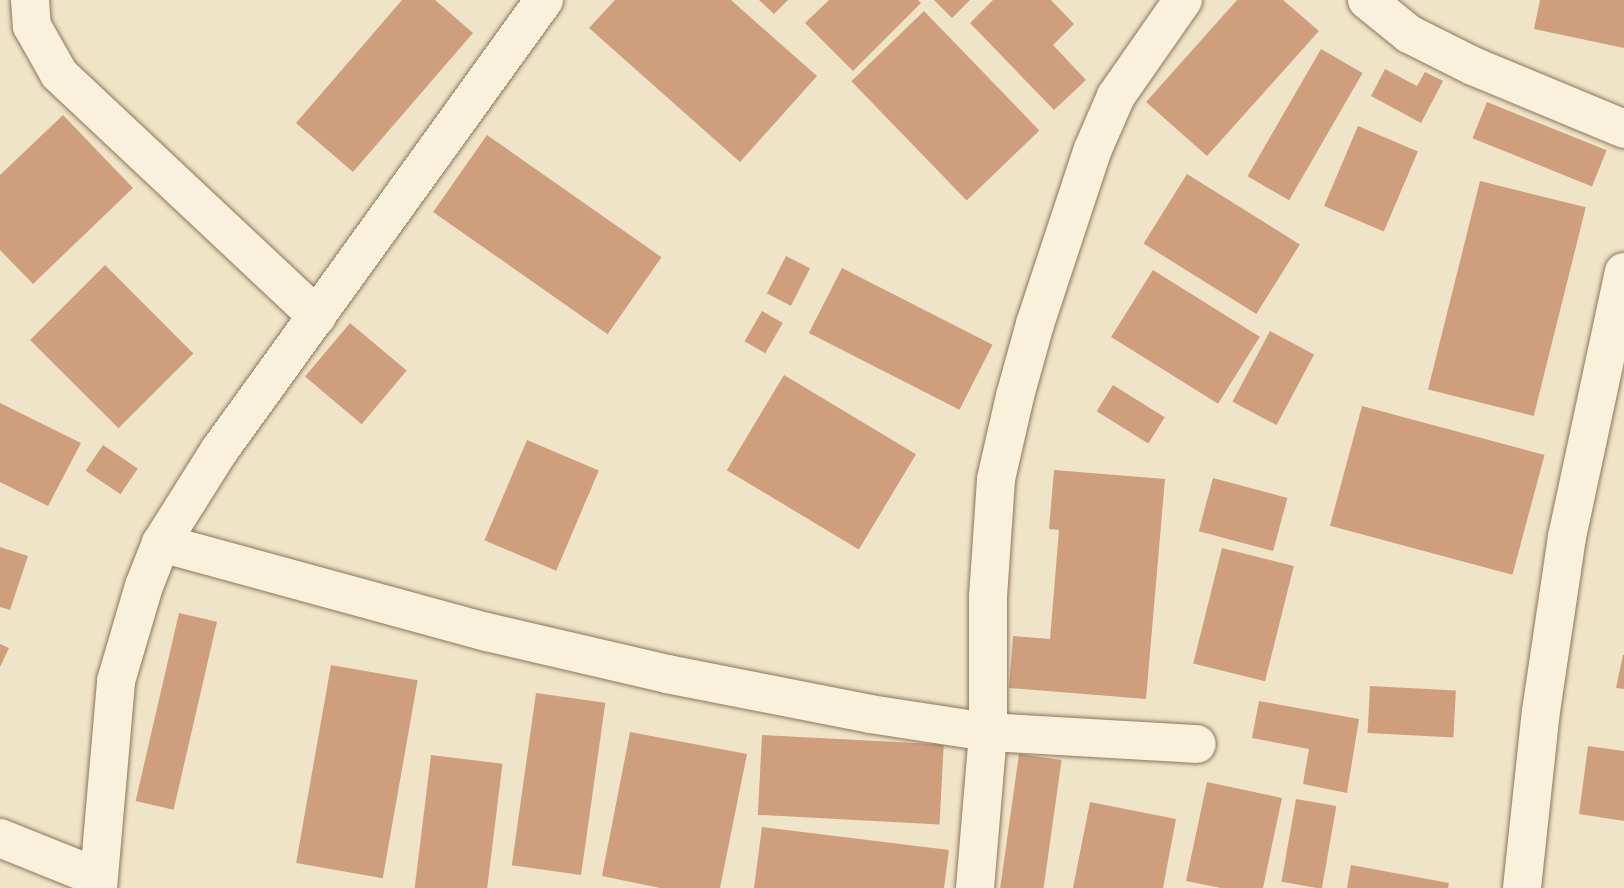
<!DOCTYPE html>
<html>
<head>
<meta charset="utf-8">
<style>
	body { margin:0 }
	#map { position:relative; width:1624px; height:888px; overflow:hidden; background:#f0e4c8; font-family:Merriweather,serif }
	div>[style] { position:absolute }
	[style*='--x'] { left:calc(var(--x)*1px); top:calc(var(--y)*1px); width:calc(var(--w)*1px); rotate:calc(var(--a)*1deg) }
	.building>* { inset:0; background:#cf9f7d; transform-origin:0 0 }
	.roads { filter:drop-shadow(0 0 2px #8d765c) drop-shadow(0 0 2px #8d765c) }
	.minor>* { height:38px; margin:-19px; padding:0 19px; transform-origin:19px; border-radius:19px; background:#faf1dc }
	span { translate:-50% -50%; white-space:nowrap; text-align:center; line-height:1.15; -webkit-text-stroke:5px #f7eed8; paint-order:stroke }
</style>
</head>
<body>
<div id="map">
	<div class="building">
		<div style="clip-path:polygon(402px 0,435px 0,473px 33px,353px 172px,296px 123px)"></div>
		<div style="clip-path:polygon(615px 0,731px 0,817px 76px,740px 162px,589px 28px)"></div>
		<div style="clip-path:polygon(759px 0,788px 0,774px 14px)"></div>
		<div style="clip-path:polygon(829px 0,918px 0,921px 3px,853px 71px,805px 23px)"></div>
		<div style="clip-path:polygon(934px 0,970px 0,952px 18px)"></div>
		<div style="clip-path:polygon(993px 0,1051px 0,1074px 24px,1053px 45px,1086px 80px,1054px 110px,970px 23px)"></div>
		<div style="clip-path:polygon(1237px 0,1283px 0,1319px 31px,1207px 156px,1146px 102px)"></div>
		<div style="clip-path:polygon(1540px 0,1624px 0,1624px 48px,1534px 29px)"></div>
		<div style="left:924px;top:11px;width:166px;height:101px;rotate:46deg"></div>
		<div style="left:1321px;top:49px;width:48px;height:147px;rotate:30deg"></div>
		<div style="clip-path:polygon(1385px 69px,1417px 86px,1425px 72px,1443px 81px,1421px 123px,1371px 96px)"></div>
		<div style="left:1487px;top:102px;width:129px;height:39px;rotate:22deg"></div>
		<div style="clip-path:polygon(63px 115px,133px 188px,33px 284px,0 250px,0 175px)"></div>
		<div style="left:1358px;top:126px;width:65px;height:87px;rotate:23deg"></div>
		<div style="left:487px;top:135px;width:213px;height:94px;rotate:35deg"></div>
		<div style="left:1187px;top:174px;width:133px;height:82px;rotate:32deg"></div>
		<div style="left:1480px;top:181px;width:109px;height:215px;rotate:14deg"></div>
		<div style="left:786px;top:256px;width:27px;height:42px;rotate:27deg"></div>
		<div style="left:105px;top:265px;width:125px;height:106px;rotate:45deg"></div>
		<div style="left:842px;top:268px;width:169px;height:73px;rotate:27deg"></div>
		<div style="left:1153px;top:270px;width:126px;height:79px;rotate:32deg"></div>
		<div style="left:762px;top:311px;width:24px;height:35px;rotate:30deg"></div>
		<div style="left:350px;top:323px;width:74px;height:70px;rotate:40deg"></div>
		<div style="left:1270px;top:331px;width:50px;height:80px;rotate:28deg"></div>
		<div style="left:784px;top:375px;width:154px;height:111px;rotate:31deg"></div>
		<div style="left:1113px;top:385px;width:61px;height:31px;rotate:32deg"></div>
		<div style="clip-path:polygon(0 403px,81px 443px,48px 506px,0 482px)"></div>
		<div style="left:1362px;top:406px;width:189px;height:124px;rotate:15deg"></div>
		<div style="left:527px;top:440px;width:78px;height:109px;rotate:23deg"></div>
		<div style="left:103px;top:445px;width:42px;height:31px;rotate:34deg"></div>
		<div style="clip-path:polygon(1054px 470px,1165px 479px,1146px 699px,1009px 688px,1013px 636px,1050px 639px,1059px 530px,1049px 529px)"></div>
		<div style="left:1213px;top:478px;width:77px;height:55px;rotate:15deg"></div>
		<div style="clip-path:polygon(0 547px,28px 556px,10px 610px,0 607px)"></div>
		<div style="left:1222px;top:548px;width:74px;height:119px;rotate:14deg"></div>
		<div style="left:179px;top:613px;width:39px;height:193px;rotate:13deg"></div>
		<div style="clip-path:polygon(0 644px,9px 648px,0 667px)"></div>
		<div style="clip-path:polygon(1623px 655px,1624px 655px,1624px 689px,1616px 688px)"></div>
		<div style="left:331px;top:665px;width:88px;height:201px;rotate:10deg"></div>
		<div style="left:1370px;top:686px;width:86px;height:47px;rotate:3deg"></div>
		<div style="left:536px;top:693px;width:70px;height:174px;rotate:8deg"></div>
		<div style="clip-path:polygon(1259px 701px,1359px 719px,1347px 793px,1303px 784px,1309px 749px,1252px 738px)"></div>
		<div style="clip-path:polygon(630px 732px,747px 754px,720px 888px,660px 888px,602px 876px)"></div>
		<div style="left:762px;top:735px;width:182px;height:80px;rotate:3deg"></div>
		<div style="clip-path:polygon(1588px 746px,1624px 751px,1624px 821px,1579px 814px)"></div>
		<div style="left:1019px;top:754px;width:43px;height:135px;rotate:8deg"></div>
		<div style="left:431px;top:755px;width:72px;height:134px;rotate:7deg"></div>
		<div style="clip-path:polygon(1207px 782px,1282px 798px,1263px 888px,1221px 888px,1186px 881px)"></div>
		<div style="left:1296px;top:799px;width:41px;height:84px;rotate:10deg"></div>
		<div style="clip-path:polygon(1090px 802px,1176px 819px,1163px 888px,1073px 888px)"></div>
		<div style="clip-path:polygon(762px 827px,949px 850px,944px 888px,754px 888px)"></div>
		<div style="clip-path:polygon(1351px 865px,1449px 883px,1448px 888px,1347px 888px)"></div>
	</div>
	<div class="roads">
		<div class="minor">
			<div style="--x:30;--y:0;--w:26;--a:86"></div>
			<div style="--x:32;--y:26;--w:55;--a:60.6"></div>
			<div style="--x:59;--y:74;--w:354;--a:43.2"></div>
			<div style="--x:1367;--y:0;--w:54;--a:39"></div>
			<div style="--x:1409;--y:34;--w:72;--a:26.6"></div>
			<div style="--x:1473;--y:66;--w:164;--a:22.6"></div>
			<div style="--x:161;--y:543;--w:338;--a:15.3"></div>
			<div style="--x:487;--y:632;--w:185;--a:13.1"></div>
			<div style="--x:667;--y:674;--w:207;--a:11.1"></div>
			<div style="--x:870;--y:714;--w:119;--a:8.7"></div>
			<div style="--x:988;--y:732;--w:209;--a:3.3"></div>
			<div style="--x:0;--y:838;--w:105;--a:21.9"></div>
			<div style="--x:98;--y:888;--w:208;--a:-85"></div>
			<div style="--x:116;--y:681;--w:99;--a:-73.6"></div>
			<div style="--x:144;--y:586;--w:46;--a:-68.4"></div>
			<div style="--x:161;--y:543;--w:109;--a:-57.8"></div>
			<div style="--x:219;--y:451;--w:556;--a:-54.22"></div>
			<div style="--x:975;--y:888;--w:157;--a:-85.2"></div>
			<div style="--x:988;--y:732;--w:135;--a:-90"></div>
			<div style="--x:988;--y:597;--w:118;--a:-86.1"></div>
			<div style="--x:996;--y:479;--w:85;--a:-77.1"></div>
			<div style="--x:1015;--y:396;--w:75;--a:-74.5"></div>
			<div style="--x:1035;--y:324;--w:184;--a:-71.7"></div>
			<div style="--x:1093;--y:149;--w:58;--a:-66.5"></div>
			<div style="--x:1116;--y:96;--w:117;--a:-55.1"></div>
			<div style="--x:1522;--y:888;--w:178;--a:-83.9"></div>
			<div style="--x:1541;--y:711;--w:176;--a:-81.5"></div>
			<div style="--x:1567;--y:537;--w:271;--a:-77.9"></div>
		</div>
	</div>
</div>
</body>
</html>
